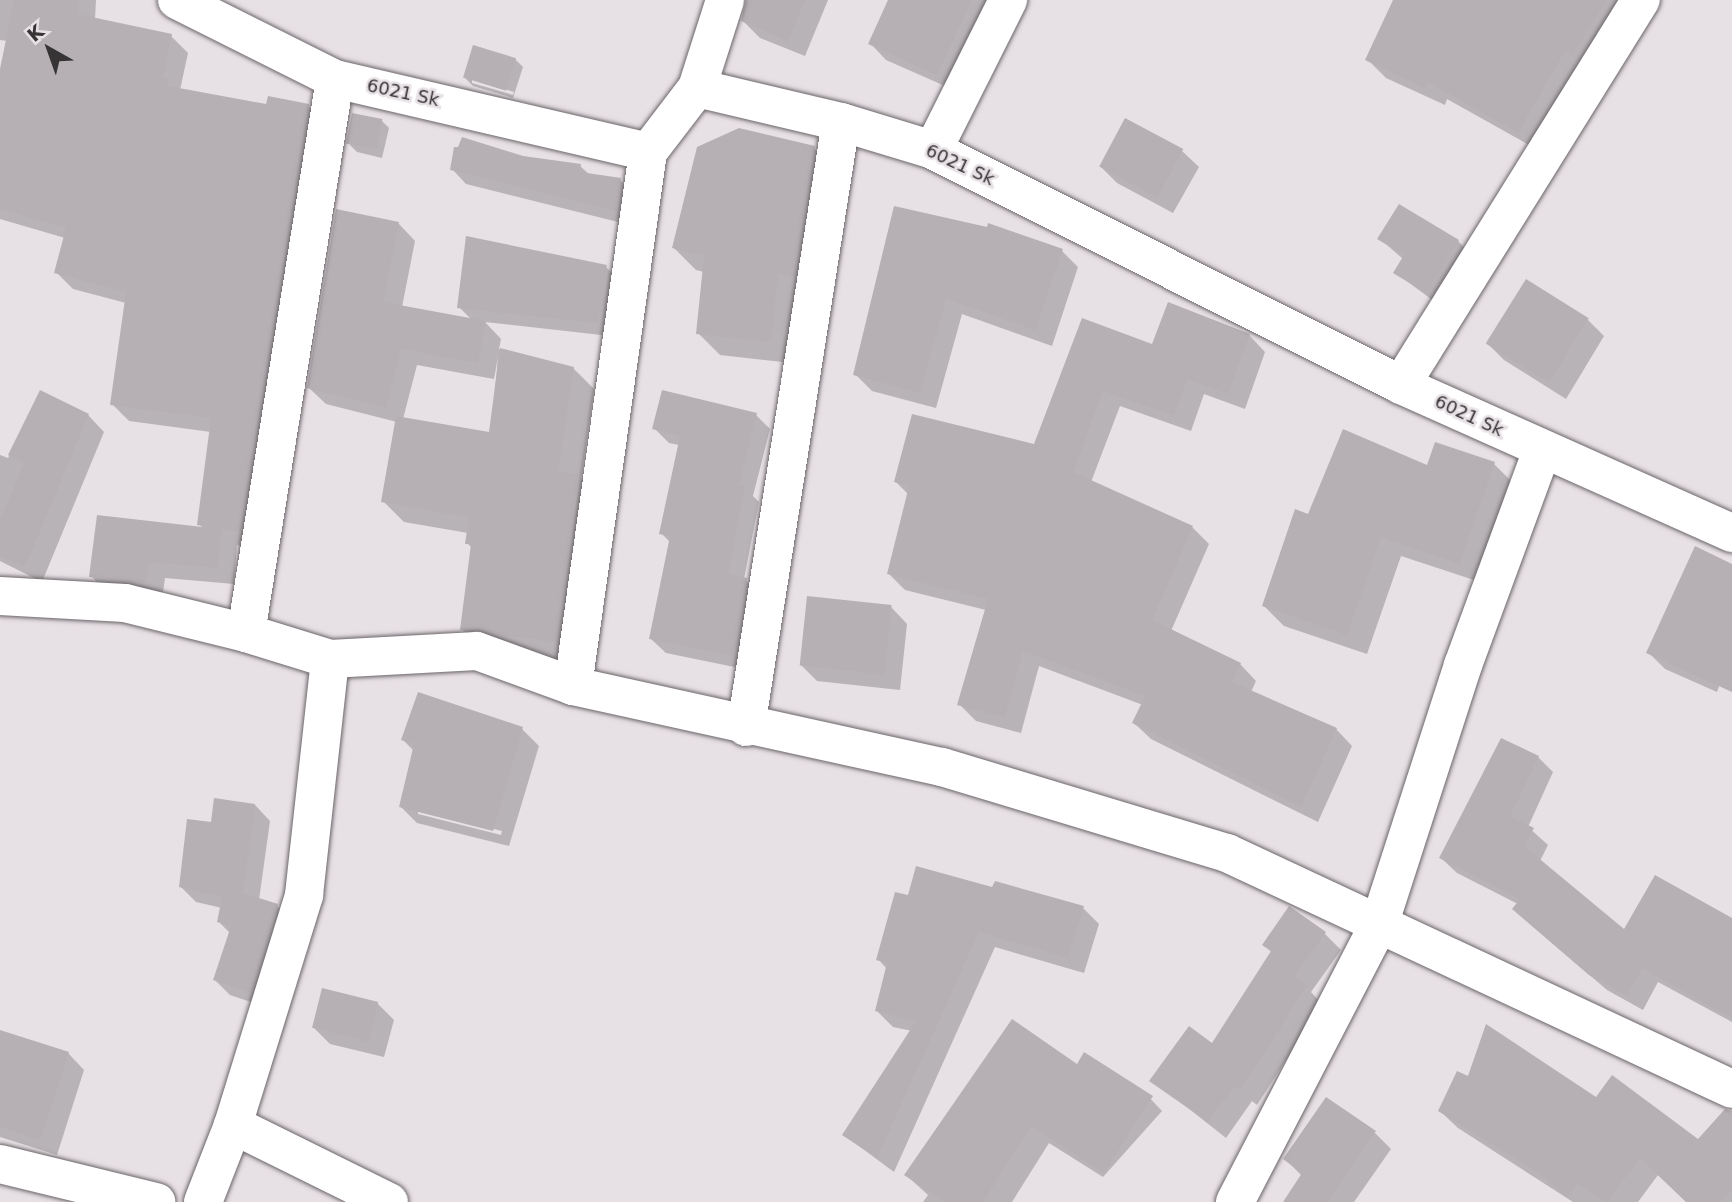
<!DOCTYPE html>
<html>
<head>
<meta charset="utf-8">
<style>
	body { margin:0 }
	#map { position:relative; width:1732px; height:1202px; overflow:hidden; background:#e7e0e5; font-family:"DejaVu Sans",sans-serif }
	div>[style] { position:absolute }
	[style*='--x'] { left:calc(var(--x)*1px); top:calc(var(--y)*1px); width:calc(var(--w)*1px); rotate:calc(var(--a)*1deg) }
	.shadow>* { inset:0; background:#0003 }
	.building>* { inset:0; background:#b6b0b5; transform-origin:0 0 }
	.roads { filter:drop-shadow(0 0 2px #6b6569) drop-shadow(0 0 2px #6b6569) }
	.minor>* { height:38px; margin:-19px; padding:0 19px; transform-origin:19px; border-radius:19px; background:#fff }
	span { translate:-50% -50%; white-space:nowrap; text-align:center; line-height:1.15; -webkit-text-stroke:5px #e7e0e5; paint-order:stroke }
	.street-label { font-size:18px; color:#373436 }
	.north { position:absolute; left:14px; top:14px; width:70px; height:70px; -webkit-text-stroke:5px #e7e0e5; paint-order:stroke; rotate:320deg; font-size:19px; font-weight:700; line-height:28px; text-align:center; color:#373436 }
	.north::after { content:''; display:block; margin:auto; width:24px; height:32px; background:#373436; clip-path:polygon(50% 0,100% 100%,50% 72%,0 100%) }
</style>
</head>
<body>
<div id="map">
	<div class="shadow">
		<div style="clip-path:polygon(0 0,96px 0,95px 20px,171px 36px,188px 53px,180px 90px,268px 106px,308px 106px,325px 123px,257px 548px,237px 545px,234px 584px,165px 578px,162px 599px,108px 593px,91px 576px,203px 528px,199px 524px,211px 432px,129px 421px,112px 404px,126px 303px,73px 289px,56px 272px,65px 238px,0 219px,0 78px,8px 41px,0 40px)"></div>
		<div style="clip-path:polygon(751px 0,828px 0,805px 56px,760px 38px,743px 21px)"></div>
		<div style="clip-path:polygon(890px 0,988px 0,954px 90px,886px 60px,870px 43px)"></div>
		<div style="clip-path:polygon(1395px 0,1629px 0,1538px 150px,1447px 99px,1445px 105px,1386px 78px,1367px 59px)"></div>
		<div style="clip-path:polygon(evenodd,515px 59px,523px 67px,513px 98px,473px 86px,465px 78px,515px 59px,472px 79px,514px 92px,513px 95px,472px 83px,472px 79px)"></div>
		<div style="clip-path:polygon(381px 120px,389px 128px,382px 158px,357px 152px,349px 144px)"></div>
		<div style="clip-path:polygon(1126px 120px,1182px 151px,1199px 167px,1173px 213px,1117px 183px,1101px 167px)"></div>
		<div style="clip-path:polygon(814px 148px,836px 170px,792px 363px,720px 355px,698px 333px,704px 272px,696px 270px,674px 248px)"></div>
		<div style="clip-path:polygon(522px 158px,580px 166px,590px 175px,620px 180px,635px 194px,630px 225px,466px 184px,452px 169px)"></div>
		<div style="clip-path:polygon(895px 209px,1062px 251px,1078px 267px,1052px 346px,962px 314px,936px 408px,872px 391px,855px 374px)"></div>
		<div style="clip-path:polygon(evenodd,338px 211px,399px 224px,415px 241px,402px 307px,472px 320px,459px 307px,606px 267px,620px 281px,610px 336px,485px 322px,501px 339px,499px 349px,573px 368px,594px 389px,581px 479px,598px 496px,578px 662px,483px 650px,462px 629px,472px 548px,467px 543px,468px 533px,404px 522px,383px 501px,397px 422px,326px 404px,309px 388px,338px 211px,498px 357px,491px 434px,403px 419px,417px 365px,494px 379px,498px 357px)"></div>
		<div style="clip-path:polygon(1380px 239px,1458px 241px,1474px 257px,1443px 308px,1396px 273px,1403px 259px)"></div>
		<div style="clip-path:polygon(1526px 282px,1588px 320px,1604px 336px,1566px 399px,1504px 360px,1488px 344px)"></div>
		<div style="clip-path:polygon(1249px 335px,1265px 352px,1245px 409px,1204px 394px,1191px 431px,1120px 406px,1091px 482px,1192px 527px,1209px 544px,1171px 631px,1240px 664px,1256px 681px,1251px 692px,1336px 729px,1352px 746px,1318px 822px,1151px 739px,1134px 723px,1143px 705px,1039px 666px,1021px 733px,976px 721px,959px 704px,986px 610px,905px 590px,889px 574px,909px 495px,896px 482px,1036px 446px,1153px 346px)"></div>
		<div style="clip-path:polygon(41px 392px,88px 415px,104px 432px,42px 582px,0 561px,0 455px,8px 458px)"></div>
		<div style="clip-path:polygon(756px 415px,770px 429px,753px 496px,759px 502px,744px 579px,761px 594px,749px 670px,666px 653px,651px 639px,670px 542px,661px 533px,679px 445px,669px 443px,654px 428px)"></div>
		<div style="clip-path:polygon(1494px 464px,1514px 484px,1480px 582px,1401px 556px,1367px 654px,1284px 626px,1264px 606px,1309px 516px,1428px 467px)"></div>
		<div style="clip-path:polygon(1732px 566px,1732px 650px,1717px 692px,1665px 669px,1648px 652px)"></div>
		<div style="clip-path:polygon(891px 607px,907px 624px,900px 690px,817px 681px,800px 664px)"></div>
		<div style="clip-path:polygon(evenodd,522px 729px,539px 746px,509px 846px,417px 823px,401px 807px,414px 751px,403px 740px,522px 729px,418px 810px,502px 831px,501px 835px,418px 814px,418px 810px)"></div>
		<div style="clip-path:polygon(1538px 757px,1553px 772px,1528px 827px,1548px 845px,1540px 861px,1625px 932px,1732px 920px,1732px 1022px,1658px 982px,1643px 1010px,1607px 990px,1530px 924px,1518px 904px,1457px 873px,1441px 858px)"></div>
		<div style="clip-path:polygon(255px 805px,270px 821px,259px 900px,277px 906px,293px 921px,266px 1007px,230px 995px,215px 980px,230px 933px,219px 922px,222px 908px,196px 902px,181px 887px,213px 824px)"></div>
		<div style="clip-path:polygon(993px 889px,1083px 908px,1099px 924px,1084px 973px,995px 947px,894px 1172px,844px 1135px,912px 1031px,893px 1027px,877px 1011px,887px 969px,878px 959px,909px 898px)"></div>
		<div style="clip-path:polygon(1324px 933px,1341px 950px,1311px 992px,1322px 1004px,1257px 1105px,1252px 1101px,1226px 1138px,1169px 1093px,1213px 1045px,1272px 953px,1264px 944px)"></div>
		<div style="clip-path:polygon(377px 1003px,394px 1020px,384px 1057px,330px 1044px,313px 1027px)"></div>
		<div style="clip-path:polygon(0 1032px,68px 1053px,84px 1070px,57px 1155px,0 1137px)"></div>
		<div style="clip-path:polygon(1078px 1066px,1145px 1093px,1162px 1111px,1103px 1177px,1049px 1143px,1012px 1202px,923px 1202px,928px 1195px,906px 1175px)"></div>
		<div style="clip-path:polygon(1470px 1078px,1597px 1100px,1698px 1141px,1732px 1115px,1732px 1202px,1687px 1202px,1658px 1175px,1638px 1202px,1573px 1202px,1458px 1128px,1440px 1111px)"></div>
		<div style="clip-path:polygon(1375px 1133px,1391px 1149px,1354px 1202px,1286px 1202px,1302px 1176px,1285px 1159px)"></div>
	</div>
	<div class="building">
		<div style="clip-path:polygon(14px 0,79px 0,77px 14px,172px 34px,163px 77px,169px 79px,168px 86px,266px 104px,268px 96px,309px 104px,240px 532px,221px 529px,218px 568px,149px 562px,146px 583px,89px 577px,97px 515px,220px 529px,197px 525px,211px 418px,110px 405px,126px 292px,54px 273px,66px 228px,0 209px,0 69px)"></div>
		<div style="clip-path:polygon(746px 0,805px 0,788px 41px,741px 21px)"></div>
		<div style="clip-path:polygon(888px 0,972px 0,937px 75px,868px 44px)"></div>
		<div style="clip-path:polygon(1393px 0,1607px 0,1573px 56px,1565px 51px,1518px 133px,1428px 82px,1425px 88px,1365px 60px)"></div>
		<div style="left:473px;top:45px;width:45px;height:34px;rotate:17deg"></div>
		<div style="left:352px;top:113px;width:31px;height:31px;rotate:11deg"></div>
		<div style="left:1125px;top:118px;width:66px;height:55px;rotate:28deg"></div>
		<div style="clip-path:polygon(739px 128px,815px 146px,794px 277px,778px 274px,771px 342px,696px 334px,704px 256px,672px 248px,697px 147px)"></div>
		<div style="clip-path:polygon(462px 137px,523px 156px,581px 164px,580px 172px,621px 178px,616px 211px,450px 170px,454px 147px,458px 147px)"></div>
		<div style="clip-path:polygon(1399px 204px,1459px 240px,1426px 293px,1393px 273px,1404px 255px,1377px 239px)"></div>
		<div style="clip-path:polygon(894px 206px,987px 227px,988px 223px,1063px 249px,1035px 330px,946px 299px,920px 393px,853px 375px)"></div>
		<div style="clip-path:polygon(336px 209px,399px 222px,383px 302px,486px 321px,478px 363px,401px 349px,386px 408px,307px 388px)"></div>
		<div style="clip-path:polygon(466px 236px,607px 265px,597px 323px,457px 308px)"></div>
		<div style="left:1526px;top:279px;width:74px;height:76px;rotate:32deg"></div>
		<div style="clip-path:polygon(1168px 302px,1250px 334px,1228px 394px,1187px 379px,1174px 416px,1103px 391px,1073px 472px,1193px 526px,1152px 620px,1241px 663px,1232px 682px,1337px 728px,1301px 807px,1132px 723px,1145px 696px,1023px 651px,1005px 717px,957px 705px,988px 599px,887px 574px,909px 486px,894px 482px,912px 414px,1034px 444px,1082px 318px,1152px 344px)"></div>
		<div style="clip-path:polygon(500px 348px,574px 367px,558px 472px,578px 474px,557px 642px,460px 630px,471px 544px,465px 544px,469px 517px,381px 502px,396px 416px,489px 432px)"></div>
		<div style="clip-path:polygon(40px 390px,89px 414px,25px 567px,0 556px,0 521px,24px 463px,8px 455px)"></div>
		<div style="clip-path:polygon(662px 390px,757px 413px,739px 485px,745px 486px,728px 574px,747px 578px,734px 656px,649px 639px,670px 536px,659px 534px,680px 436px,652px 429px)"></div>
		<div style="clip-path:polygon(1343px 429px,1427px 465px,1435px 442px,1495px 462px,1460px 564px,1381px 537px,1347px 635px,1262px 606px,1295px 509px,1308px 514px)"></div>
		<div style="clip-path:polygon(1695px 546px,1732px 564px,1732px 692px,1646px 653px)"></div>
		<div style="left:807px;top:596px;width:85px;height:70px;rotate:6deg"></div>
		<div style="clip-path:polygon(418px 692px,523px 727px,493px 831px,399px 807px,414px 744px,401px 740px)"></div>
		<div style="clip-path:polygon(1501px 738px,1539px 756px,1510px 816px,1534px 828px,1524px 846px,1624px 929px,1655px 875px,1732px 918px,1732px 1018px,1642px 968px,1627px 996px,1589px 975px,1512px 909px,1520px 899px,1439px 858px)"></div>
		<div style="clip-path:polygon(214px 798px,255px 804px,243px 893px,278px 904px,251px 993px,213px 980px,231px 926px,217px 922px,222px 897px,179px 887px,187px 819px,211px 822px)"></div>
		<div style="clip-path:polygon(916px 866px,992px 887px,995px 881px,1084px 906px,1068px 958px,979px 932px,877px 1158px,842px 1135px,916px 1021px,875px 1011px,887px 963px,876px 960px,895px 892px,908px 895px)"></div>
		<div style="clip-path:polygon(1289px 906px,1326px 932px,1294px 977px,1307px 986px,1240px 1090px,1234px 1086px,1208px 1122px,1149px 1081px,1189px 1026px,1212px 1043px,1271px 951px,1262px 945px)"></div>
		<div style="left:322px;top:988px;width:58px;height:41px;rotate:14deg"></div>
		<div style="clip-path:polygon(1012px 1019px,1077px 1064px,1084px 1052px,1153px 1096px,1104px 1173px,1031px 1126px,983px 1202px,945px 1202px,904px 1175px)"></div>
		<div style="clip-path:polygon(1486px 1024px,1596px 1097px,1612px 1075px,1698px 1139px,1725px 1109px,1732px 1111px,1732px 1190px,1720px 1202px,1686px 1202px,1640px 1158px,1607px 1202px,1577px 1183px,1567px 1197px,1540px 1174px,1438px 1111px,1457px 1071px,1468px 1076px)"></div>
		<div style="clip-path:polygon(0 1030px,69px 1052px,40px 1140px,0 1127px)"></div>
		<div style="clip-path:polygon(1326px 1097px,1376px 1131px,1327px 1202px,1283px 1202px,1302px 1173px,1283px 1159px)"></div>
	</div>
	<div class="roads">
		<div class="minor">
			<div style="--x:177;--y:0;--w:177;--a:26.6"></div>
			<div style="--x:335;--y:79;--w:321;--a:13.1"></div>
			<div style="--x:648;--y:152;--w:81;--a:-52.6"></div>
			<div style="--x:697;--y:88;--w:148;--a:13.3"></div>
			<div style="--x:841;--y:122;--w:96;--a:16.9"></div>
			<div style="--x:933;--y:150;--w:524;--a:26.66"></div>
			<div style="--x:1401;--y:385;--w:363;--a:24.1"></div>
			<div style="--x:697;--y:88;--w:92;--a:-72.3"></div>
			<div style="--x:933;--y:150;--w:168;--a:-63.4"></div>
			<div style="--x:1401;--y:385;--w:454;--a:-58.1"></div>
			<div style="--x:0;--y:596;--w:125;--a:3.2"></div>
			<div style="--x:125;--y:603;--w:125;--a:13.9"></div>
			<div style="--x:246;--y:633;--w:88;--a:17.2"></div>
			<div style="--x:330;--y:659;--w:147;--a:-3.1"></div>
			<div style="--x:477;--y:651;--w:102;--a:20"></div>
			<div style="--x:573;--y:686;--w:378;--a:12.4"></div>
			<div style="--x:942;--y:767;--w:298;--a:16.8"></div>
			<div style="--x:1227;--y:853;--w:557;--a:25.05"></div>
			<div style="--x:246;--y:633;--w:561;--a:-80.87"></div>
			<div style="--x:573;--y:686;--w:539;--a:-82.01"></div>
			<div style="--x:746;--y:727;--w:612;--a:-81.08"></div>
			<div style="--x:233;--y:1125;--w:174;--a:26.3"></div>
			<div style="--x:0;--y:1164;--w:161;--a:13.7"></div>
			<div style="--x:203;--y:1202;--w:83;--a:-68.7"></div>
			<div style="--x:233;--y:1125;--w:241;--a:-72.8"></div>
			<div style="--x:304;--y:895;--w:237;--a:-83.7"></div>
			<div style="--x:1235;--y:1202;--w:315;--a:-62.6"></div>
			<div style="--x:1380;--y:922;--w:270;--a:-72.1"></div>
			<div style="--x:1463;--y:665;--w:229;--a:-69.8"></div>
		</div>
	</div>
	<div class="street-label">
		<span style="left:403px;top:93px;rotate:12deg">6021 Sk</span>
		<span style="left:960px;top:165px;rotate:25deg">6021 Sk</span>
		<span style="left:1469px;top:416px;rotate:25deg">6021 Sk</span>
	</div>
	<div class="north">K</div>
</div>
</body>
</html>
